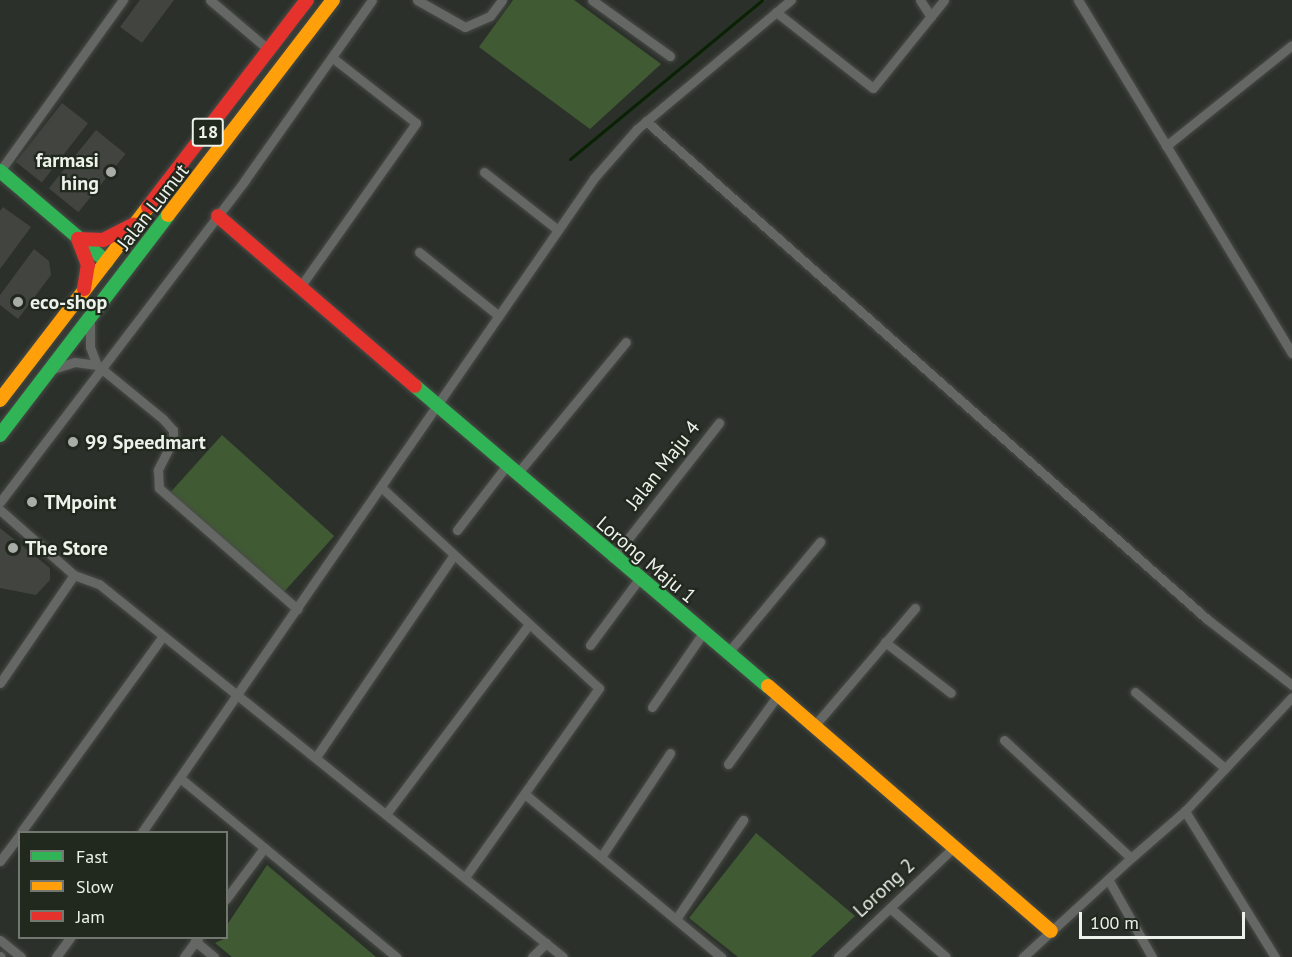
<!DOCTYPE html>
<html>
<head>
<meta charset="utf-8">
<style>
	body { margin:0 }
	#map { position:relative; width:1292px; height:957px; overflow:hidden; background:#2c302a; font-family:"PT Sans",sans-serif }
	div>[style] { position:absolute }
	[style*='--x'] { left:calc(var(--x)*1px); top:calc(var(--y)*1px); width:calc(var(--w)*1px); rotate:calc(var(--a)*1deg) }
	.green>* { inset:0; background:#405b33; transform-origin:0 0 }
	.stream>* { height:3px; margin:-1.5px; padding:0 1.5px; transform-origin:1.5px; border-radius:1.5px; background:#0a2204 }
	.building>* { inset:0; background:#41443f; transform-origin:0 0 }
	.roads { filter:drop-shadow(0 0 2px #484b47) drop-shadow(0 0 2px #484b47) }
	.street>* { height:9px; margin:-4.5px; padding:0 4.5px; transform-origin:4.5px; border-radius:4.5px; background:#656764 }
	.fast>* { height:14px; margin:-7px; padding:0 7px; transform-origin:7px; border-radius:7px; background:#30b455 }
	.slow>* { height:14px; margin:-7px; padding:0 7px; transform-origin:7px; border-radius:7px; background:#ff9f0a }
	.jam>* { height:14px; margin:-7px; padding:0 7px; transform-origin:7px; border-radius:7px; background:#e5322d }
	.dots>* { width:16px; height:16px; translate:-50% -50%; box-sizing:border-box; border:3px solid #21281e; border-radius:50% }
	span { translate:-50% -50%; white-space:nowrap; text-align:center; line-height:1.15; -webkit-text-stroke:4.5px #21281e; paint-order:stroke }
	.shield-label span { padding:2px 4px; background:#21281e; border:2px solid; border-radius:4px; -webkit-text-stroke-width:0 }
	.shield-label { font-size:18px; color:#ecf1ea; font-weight:700 }
	.poi-label { font-size:20px; color:#ecf1ea; font-weight:700 }
	.right { translate:-100% -50%; text-align:right }
	.left { translate:0 -50%; text-align:left }
	.street-label { font-size:20px; color:#ecf1ea }
	.legend { position:absolute; left:18px; top:831px; width:210px; height:108px; box-sizing:border-box; background:#21281e; border:2px solid #727870; margin:0; padding:8px 10px; list-style:none; font-size:18px; color:#ecf1ea }
	.legend li { display:flex; align-items:center; gap:12px; height:30px }
	.legend b { width:30px; border:2px solid #727870 }
	.scale { position:absolute; left:1079px; top:912px; width:166px; height:27px; box-sizing:border-box; border:3px solid #ecf1ea; border-top:0; padding-left:8px; font-size:18px; line-height:21px; white-space:nowrap; color:#ecf1ea; -webkit-text-stroke:4px #21281e; paint-order:stroke }
</style>
</head>
<body>
<div id="map">
	<div class="green">
		<div style="clip-path:polygon(513px 0,574px 0,661px 64px,590px 129px,479px 47px)"></div>
		<div style="left:222px;top:435px;width:151px;height:84px;rotate:42deg"></div>
		<div style="clip-path:polygon(756px 833px,855px 916px,811px 957px,738px 957px,689px 918px)"></div>
		<div style="clip-path:polygon(267px 865px,376px 957px,232px 957px,215px 943px,226px 938px,227px 925px)"></div>
	</div>
	<div class="stream">
		<div style="--x:570;--y:159;--w:249;--a:-39.6"></div>
	</div>
	<div class="building">
		<div style="clip-path:polygon(140px 0,174px 0,142px 43px,120px 27px)"></div>
		<div style="left:62px;top:103px;width:33px;height:75px;rotate:38deg"></div>
		<div style="left:96px;top:130px;width:38px;height:75px;rotate:39deg"></div>
		<div style="clip-path:polygon(3px 207px,31px 227px,0 269px,0 211px)"></div>
		<div style="clip-path:polygon(34px 249px,49px 261px,51px 275px,18px 319px,0 305px,0 295px)"></div>
		<div style="clip-path:polygon(0 528px,50px 568px,50px 580px,36px 595px,0 588px)"></div>
	</div>
	<div class="roads">
		<div class="street">
			<div style="--x:210;--y:0;--w:77;--a:40.3"></div>
			<div style="--x:417;--y:0;--w:55;--a:29.4"></div>
			<div style="--x:465;--y:27;--w:27;--a:-24"></div>
			<div style="--x:490;--y:16;--w:20;--a:-53"></div>
			<div style="--x:592;--y:0;--w:96;--a:35.7"></div>
			<div style="--x:920;--y:0;--w:20;--a:57"></div>
			<div style="--x:1078;--y:0;--w:413;--a:58.8"></div>
			<div style="--x:776;--y:12;--w:123;--a:38.1"></div>
			<div style="--x:873;--y:88;--w:113;--a:-51.1"></div>
			<div style="--x:646;--y:121;--w:750;--a:41.6"></div>
			<div style="--x:1207;--y:619;--w:108;--a:37.8"></div>
			<div style="--x:1166;--y:146;--w:161;--a:-38.7"></div>
			<div style="--x:0;--y:171;--w:211;--a:-54.3"></div>
			<div style="--x:484;--y:172;--w:94;--a:38.1"></div>
			<div style="--x:419;--y:252;--w:102;--a:38.7"></div>
			<div style="--x:300;--y:287;--w:201;--a:-54.7"></div>
			<div style="--x:416;--y:123;--w:104;--a:-142"></div>
			<div style="--x:90;--y:318;--w:29;--a:90"></div>
			<div style="--x:90;--y:347;--w:19;--a:69"></div>
			<div style="--x:53;--y:369;--w:23;--a:-18"></div>
			<div style="--x:75;--y:362;--w:22;--a:8"></div>
			<div style="--x:97;--y:365;--w:85;--a:39.3"></div>
			<div style="--x:163;--y:419;--w:15;--a:48"></div>
			<div style="--x:173;--y:430;--w:10;--a:90"></div>
			<div style="--x:173;--y:440;--w:34;--a:117"></div>
			<div style="--x:158;--y:470;--w:18;--a:87"></div>
			<div style="--x:159;--y:488;--w:184;--a:41.2"></div>
			<div style="--x:517;--y:474;--w:171;--a:-50.5"></div>
			<div style="--x:382;--y:488;--w:295;--a:42.7"></div>
			<div style="--x:599;--y:688;--w:232;--a:125.3"></div>
			<div style="--x:0;--y:502;--w:405;--a:-52.7"></div>
			<div style="--x:245;--y:180;--w:220;--a:-54.8"></div>
			<div style="--x:0;--y:510;--w:98;--a:41.3"></div>
			<div style="--x:74;--y:575;--w:27;--a:20"></div>
			<div style="--x:99;--y:584;--w:595;--a:38.8"></div>
			<div style="--x:457;--y:530;--w:82;--a:-52.4"></div>
			<div style="--x:613;--y:558;--w:172;--a:-51.9"></div>
			<div style="--x:885;--y:642;--w:83;--a:37.7"></div>
			<div style="--x:590;--y:645;--w:82;--a:-53.4"></div>
			<div style="--x:727;--y:654;--w:146;--a:-50.3"></div>
			<div style="--x:0;--y:683;--w:131;--a:-55.6"></div>
			<div style="--x:1135;--y:692;--w:118;--a:40.2"></div>
			<div style="--x:652;--y:707;--w:90;--a:-55.4"></div>
			<div style="--x:815;--y:725;--w:154;--a:-49.5"></div>
			<div style="--x:1004;--y:740;--w:173;--a:42.9"></div>
			<div style="--x:1131;--y:858;--w:147;--a:137.5"></div>
			<div style="--x:316;--y:757;--w:245;--a:-55.7"></div>
			<div style="--x:728;--y:764;--w:85;--a:-54.1"></div>
			<div style="--x:180;--y:778;--w:281;--a:39.6"></div>
			<div style="--x:526;--y:795;--w:254;--a:39.7"></div>
			<div style="--x:386;--y:814;--w:238;--a:-53"></div>
			<div style="--x:21;--y:832;--w:241;--a:-54.1"></div>
			<div style="--x:142;--y:832;--w:795;--a:-55.35"></div>
			<div style="--x:594;--y:178;--w:65;--a:-48.7"></div>
			<div style="--x:637;--y:129;--w:201;--a:-40"></div>
			<div style="--x:601;--y:857;--w:125;--a:-56.4"></div>
			<div style="--x:1131;--y:858;--w:72;--a:-41"></div>
			<div style="--x:0;--y:861;--w:34;--a:-53"></div>
			<div style="--x:1108;--y:879;--w:90;--a:60.6"></div>
			<div style="--x:226;--y:899;--w:64;--a:-53.3"></div>
			<div style="--x:890;--y:908;--w:74;--a:41.2"></div>
			<div style="--x:676;--y:919;--w:120;--a:-55.9"></div>
			<div style="--x:0;--y:940;--w:27;--a:39"></div>
			<div style="--x:195;--y:941;--w:25;--a:40"></div>
			<div style="--x:0;--y:956;--w:1;--a:45"></div>
			<div style="--x:56;--y:957;--w:24;--a:-54"></div>
			<div style="--x:184;--y:957;--w:24;--a:-54"></div>
			<div style="--x:532;--y:957;--w:20;--a:-45"></div>
			<div style="--x:838;--y:957;--w:161;--a:-43.5"></div>
			<div style="--x:1275;--y:957;--w:172;--a:-121.7"></div>
			<div style="--x:1185;--y:811;--w:156;--a:-46.8"></div>
		</div>
		<div class="fast">
			<div style="--x:0;--y:171;--w:140;--a:40.4"></div>
			<div style="--x:415;--y:386;--w:463;--a:40.4"></div>
			<div style="--x:0;--y:435;--w:277;--a:-52.6"></div>
		</div>
		<div class="slow">
			<div style="--x:168;--y:215;--w:271;--a:-52.5"></div>
			<div style="--x:0;--y:400;--w:243;--a:-52.5"></div>
			<div style="--x:768;--y:686;--w:374;--a:40.9"></div>
		</div>
		<div class="jam">
			<div style="--x:148;--y:207;--w:261;--a:-52.5"></div>
			<div style="--x:218;--y:216;--w:260;--a:40.8"></div>
			<div style="--x:84;--y:289;--w:24;--a:-81"></div>
			<div style="--x:88;--y:265;--w:28;--a:-111"></div>
			<div style="--x:78;--y:239;--w:25;--a:2"></div>
			<div style="--x:103;--y:240;--w:34;--a:-27"></div>
		</div>
	</div>
	<div class="dots">
		<div style="left:111px;top:172px;background:#a9ada7"></div>
		<div style="left:18px;top:302px;background:#a9ada7"></div>
		<div style="left:73px;top:442px;background:#a9ada7"></div>
		<div style="left:32px;top:502px;background:#a9ada7"></div>
		<div style="left:13px;top:548px;background:#a9ada7"></div>
	</div>
	<div class="shield-label">
		<span style="left:208px;top:132px">18</span>
	</div>
	<div class="poi-label">
		<span class="right" style="left:99px;top:172px">farmasi<br>hing</span>
		<span class="left" style="left:30px;top:302px">eco-shop</span>
		<span class="left" style="left:85px;top:442px">99 Speedmart</span>
		<span class="left" style="left:44px;top:502px">TMpoint</span>
		<span class="left" style="left:25px;top:548px">The Store</span>
	</div>
	<div class="street-label">
		<span style="left:153px;top:207px;rotate:-52deg">Jalan Lumut</span>
		<span style="left:663px;top:465px;rotate:-52deg">Jalan Maju 4</span>
		<span style="left:646px;top:560px;rotate:40deg">Lorong Maju 1</span>
		<span style="left:884px;top:888px;rotate:-43deg">Lorong 2</span>
	</div>
	<ul class="legend">
	<li><b style="height:8px;background:#30b455"></b>Fast</li>
	<li><b style="height:8px;background:#ff9f0a"></b>Slow</li>
	<li><b style="height:8px;background:#e5322d"></b>Jam</li>
	</ul>
	<div class="scale">100 m</div>
</div>
</body>
</html>
